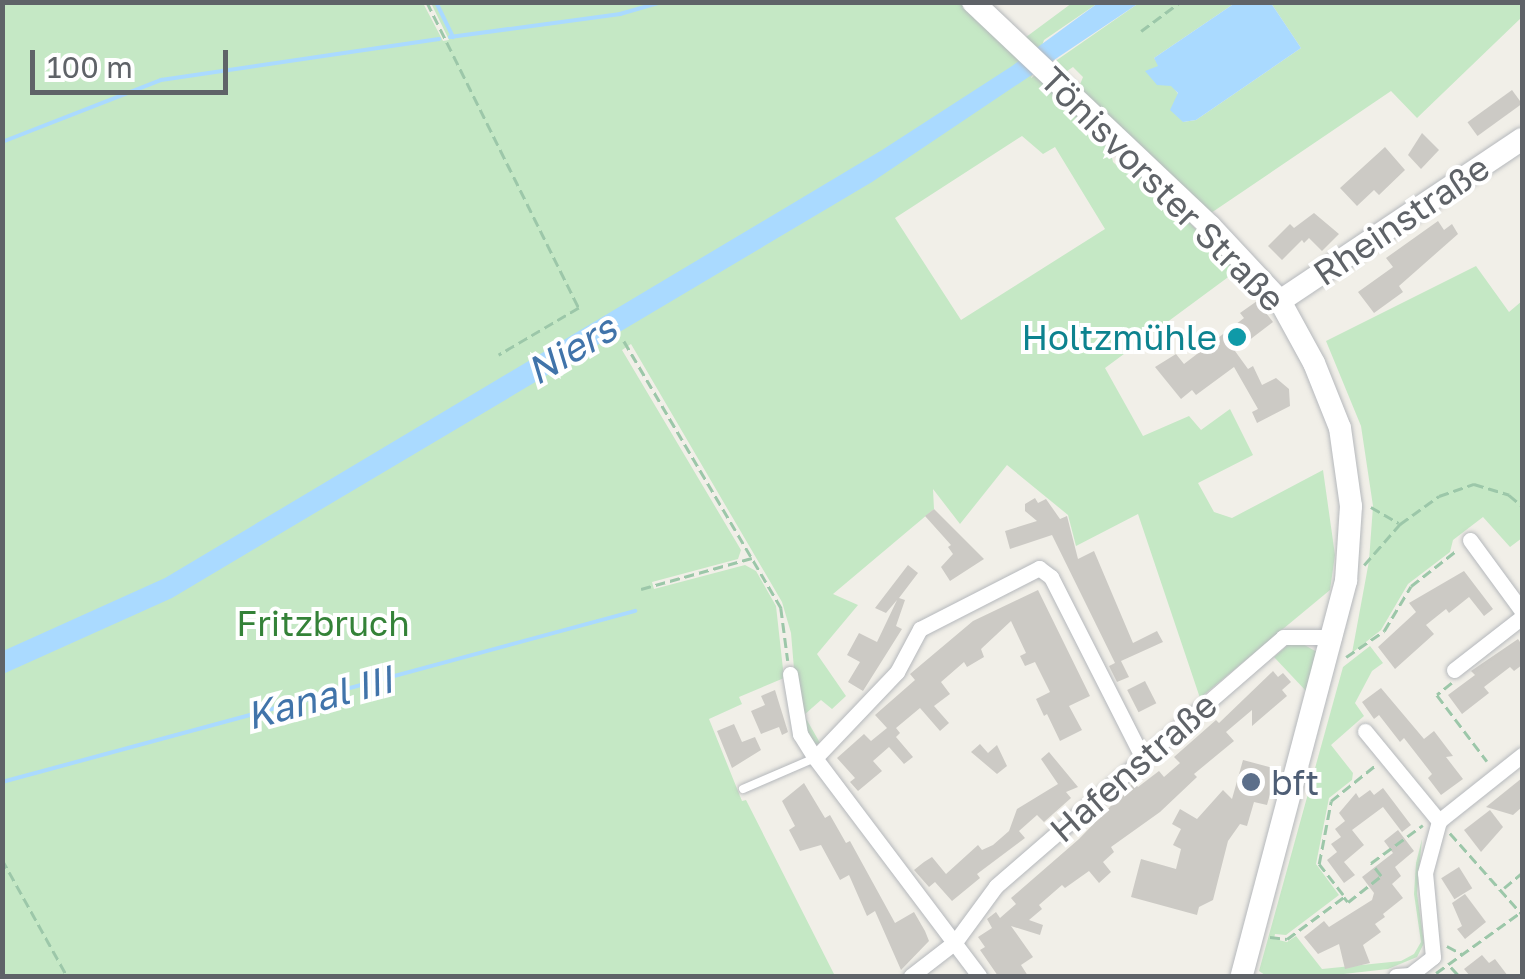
<!DOCTYPE html>
<html>
<head>
<meta charset="utf-8">
<style>
	body { margin:0 }
	#map { position:relative; width:1525px; height:979px; overflow:hidden; background:#f1efe8; font-family:"Golos Text",sans-serif }
	div>[style] { position:absolute }
	[style*='--x'] { left:calc(var(--x)*1px); top:calc(var(--y)*1px); width:calc(var(--w)*1px); rotate:calc(var(--a)*1deg) }
	.green>* { inset:0; background:#c5e8c5 }
	.water>* { inset:0; background:#aadaff }
	.stream>* { height:4px; margin:-2px; padding:0 2px; transform-origin:2px; border-radius:2px; background:#aadaff }
	.building>* { inset:0; background:#cccac5; transform-origin:0 0 }
	.path>* { height:2.5px; margin-top:-1.25px; transform-origin:0; background:repeating-linear-gradient(90deg,#9cc7a9 0 10px,transparent 0 15px) }
	.roads { filter:drop-shadow(0 0 2px #b5b8bc) drop-shadow(0 0 2px #b5b8bc) }
	.lane>* { height:8px; margin:-4px; padding:0 4px; transform-origin:4px; border-radius:4px; background:#fff }
	.street>* { height:15px; margin:-7.5px; padding:0 7.5px; transform-origin:7.5px; border-radius:7.5px; background:#fff }
	.secondary>* { height:22px; margin:-11px; padding:0 11px; transform-origin:11px; border-radius:11px; background:#fff }
	.dots>* { width:28px; height:28px; translate:-50% -50%; box-sizing:border-box; border:5px solid #fff; border-radius:50% }
	span { translate:-50% -50%; white-space:nowrap; text-align:center; line-height:1.15; -webkit-text-stroke:8px #fff; paint-order:stroke }
	.street-label { font-size:35px; color:#5f6368 }
	.culture-label { font-size:35px; color:#0d838f }
	.right { translate:-100% -50%; text-align:right }
	.park-label { font-size:35px; color:#348238 }
	.service-label { font-size:35px; color:#4e5e75 }
	.left { translate:0 -50%; text-align:left }
	.water-label { font-size:38px; color:#4174aa; font-style:italic }
	.frame { position:absolute; inset:0; border:5px solid #5f6368; pointer-events:none }
	.scale { position:absolute; left:30px; top:50px; width:198px; height:45px; box-sizing:border-box; border:5px solid #5f6368; border-top:0; padding-left:12px; font-size:30px; line-height:35px; white-space:nowrap; color:#5f6368; -webkit-text-stroke:8px #fff; paint-order:stroke }
</style>
</head>
<body>
<div id="map">
	<div class="green">
		<div style="clip-path:polygon(evenodd,962px 2px,1010px 49px,1072px 3px,1098px 3px,1044px 40px,1031px 78px,1139px 3px,1235px 3px,1154px 58px,1178px 94px,1183px 122px,1196px 120px,1301px 48px,1271px 3px,1522px 3px,1522px 17px,1417px 118px,1391px 91px,1211px 213px,1077px 92px,1083px 77px,1073px 67px,1048px 84px,1109px 144px,1113px 162px,1125px 173px,1141px 173px,1256px 291px,1253px 295px,1231px 275px,1105px 368px,1143px 436px,1189px 416px,1201px 430px,1230px 409px,1253px 455px,1198px 483px,1214px 512px,1232px 518px,1323px 470px,1335px 555px,1330px 590px,1200px 698px,1138px 514px,1076px 546px,1068px 515px,1007px 465px,960px 524px,933px 489px,934px 509px,833px 594px,858px 605px,817px 654px,846px 696px,832px 709px,821px 700px,804px 715px,820px 743px,814px 745px,798px 717px,791px 633px,782px 602px,631px 344px,622px 350px,741px 550px,738px 559px,652px 582px,654px 589px,745px 565px,756px 571px,776px 606px,784px 678px,739px 697px,742px 704px,709px 719px,742px 801px,746px 800px,835px 976px,3px 976px,2px 3px,423px 3px,443px 41px,449px 40px,431px 3px,962px 2px,1022px 136px,1043px 154px,1055px 147px,1105px 229px,961px 320px,895px 218px,1022px 136px)"></div>
		<div style="clip-path:polygon(1476px 266px,1509px 312px,1522px 301px,1522px 538px,1510px 547px,1483px 517px,1453px 540px,1450px 552px,1408px 584px,1381px 630px,1352px 653px,1369px 561px,1373px 506px,1361px 426px,1326px 341px)"></div>
		<div style="clip-path:polygon(1301px 643px,1317px 652px,1306px 691px,1274px 657px,1288px 645px)"></div>
		<div style="clip-path:polygon(1370px 646px,1383px 663px,1372px 671px,1355px 703px,1364px 716px,1331px 745px,1353px 773px,1352px 780px,1329px 798px,1316px 864px,1339px 895px,1286px 935px,1275px 934px,1274px 939px,1287px 942px,1296px 936px,1322px 969px,1401px 961px,1414px 954px,1421px 942px,1414px 894px,1416px 863px,1422px 839px,1417px 893px,1424px 943px,1417px 957px,1388px 969px,1326px 976px,1265px 975px,1259px 971px,1343px 667px)"></div>
	</div>
	<div class="water">
		<div style="clip-path:polygon(1098px 3px,1139px 3px,872px 182px,172px 598px,3px 674px,3px 651px,165px 578px,882px 150px,1012px 66px)"></div>
		<div style="clip-path:polygon(1235px 3px,1271px 3px,1301px 48px,1196px 120px,1183px 122px,1170px 110px,1178px 93px,1171px 86px,1157px 85px,1145px 71px,1158px 66px,1154px 58px)"></div>
	</div>
	<div class="stream">
		<div style="--x:436;--y:2;--w:39;--a:64"></div>
		<div style="--x:450;--y:37;--w:172;--a:-7.7"></div>
		<div style="--x:620;--y:14;--w:44;--a:-15.9"></div>
		<div style="--x:2;--y:142;--w:171;--a:-21.3"></div>
		<div style="--x:161;--y:80;--w:281;--a:-8.4"></div>
		<div style="--x:2;--y:782;--w:656;--a:-15.12"></div>
	</div>
	<div class="building">
		<div style="left:1512px;top:90px;width:17px;height:55px;rotate:54deg"></div>
		<div style="clip-path:polygon(1422px 133px,1439px 150px,1421px 169px,1408px 155px)"></div>
		<div style="clip-path:polygon(1385px 147px,1405px 170px,1379px 195px,1374px 190px,1357px 206px,1340px 188px)"></div>
		<div style="clip-path:polygon(1314px 213px,1339px 234px,1322px 251px,1309px 238px,1304px 243px,1302px 240px,1282px 260px,1268px 246px,1290px 224px,1294px 228px)"></div>
		<div style="clip-path:polygon(1438px 221px,1444px 230px,1452px 224px,1458px 234px,1399px 286px,1403px 292px,1374px 313px,1358px 292px,1393px 267px,1386px 258px)"></div>
		<div style="clip-path:polygon(1257px 301px,1273px 322px,1235px 351px,1248px 369px,1253px 366px,1262px 385px,1276px 378px,1289px 389px,1290px 406px,1257px 423px,1252px 412px,1258px 409px,1234px 367px,1196px 395px,1192px 390px,1181px 399px,1155px 367px,1176px 354px,1184px 364px,1244px 318px,1240px 313px)"></div>
		<div style="clip-path:polygon(1035px 498px,1038px 503px,1046px 499px,1060px 519px,1067px 516px,1078px 559px,1094px 551px,1133px 643px,1157px 631px,1163px 642px,1121px 661px,1129px 677px,1117px 682px,1109px 666px,1115px 663px,1052px 535px,1010px 549px,1005px 531px,1037px 521px,1025px 511px,1025px 504px)"></div>
		<div style="clip-path:polygon(934px 509px,984px 559px,950px 581px,941px 567px,953px 554px,948px 547px,951px 545px,925px 516px)"></div>
		<div style="clip-path:polygon(908px 565px,918px 573px,899px 598px,905px 600px,896px 626px,902px 629px,863px 691px,848px 682px,860px 662px,847px 655px,859px 633px,877px 642px,897px 600px,886px 613px,875px 608px)"></div>
		<div style="clip-path:polygon(1464px 571px,1493px 609px,1484px 616px,1469px 597px,1449px 613px,1446px 609px,1426px 625px,1434px 634px,1395px 669px,1378px 647px,1416px 612px,1409px 603px)"></div>
		<div style="clip-path:polygon(1038px 590px,1090px 696px,1069px 706px,1082px 730px,1060px 741px,1047px 714px,1044px 716px,1036px 699px,1050px 692px,1035px 662px,1025px 666px,1020px 656px,1026px 653px,1011px 621px,981px 649px,984px 657px,967px 667px,964px 662px,941px 682px,950px 694px,934px 706px,949px 723px,940px 731px,920px 708px,896px 728px,900px 733px,896px 737px,913px 757px,904px 764px,889px 747px,873px 761px,882px 771px,858px 791px,850px 782px,855px 778px,837px 758px,864px 734px,871px 741px,887px 728px,875px 715px,915px 680px,910px 674px,973px 621px)"></div>
		<div style="clip-path:polygon(1518px 639px,1522px 645px,1522px 665px,1514px 671px,1510px 667px,1484px 687px,1489px 693px,1462px 714px,1448px 695px,1475px 675px,1471px 671px)"></div>
		<div style="clip-path:polygon(1273px 671px,1278px 677px,1283px 673px,1291px 682px,1282px 690px,1287px 696px,1252px 726px,1252px 710px,1226px 732px,1234px 741px,1194px 774px,1197px 777px,1160px 812px,1111px 847px,1114px 852px,1103px 862px,1111px 872px,1099px 883px,1089px 871px,1065px 888px,1062px 885px,1039px 905px,1042px 909px,1029px 920px,1043px 925px,1040px 935px,1011px 926px,1033px 957px,1021px 965px,1028px 976px,998px 976px,980px 950px,985px 947px,978px 937px,992px 928px,987px 919px,996px 912px,1000px 918px,1016px 904px,1011px 898px,1079px 839px,1134px 782px,1138px 787px,1159px 771px,1164px 777px,1180px 763px,1174px 757px,1216px 720px,1219px 723px)"></div>
		<div style="left:1145px;top:681px;width:25px;height:20px;rotate:63deg"></div>
		<div style="clip-path:polygon(1381px 688px,1424px 739px,1434px 731px,1453px 756px,1446px 757px,1463px 779px,1441px 795px,1428px 778px,1432px 774px,1404px 738px,1400px 742px,1379px 715px,1374px 719px,1362px 702px)"></div>
		<div style="clip-path:polygon(775px 690px,788px 732px,782px 735px,779px 727px,761px 734px,751px 711px,765px 705px,761px 696px)"></div>
		<div style="clip-path:polygon(734px 724px,742px 742px,755px 737px,761px 750px,732px 768px,717px 731px)"></div>
		<div style="clip-path:polygon(980px 744px,988px 753px,997px 745px,1007px 766px,997px 774px,971px 752px)"></div>
		<div style="clip-path:polygon(1049px 752px,1078px 787px,1066px 792px,1071px 798px,1044px 822px,1037px 815px,1019px 831px,1025px 838px,977px 874px,980px 878px,952px 901px,935px 882px,929px 887px,914px 870px,924px 862px,932px 857px,946px 874px,978px 845px,982px 850px,993px 845px,1009px 831px,1017px 809px,1058px 784px,1041px 759px)"></div>
		<div style="clip-path:polygon(1243px 760px,1277px 769px,1267px 805px,1254px 802px,1247px 826px,1240px 824px,1228px 841px,1213px 900px,1199px 907px,1197px 915px,1131px 897px,1141px 859px,1176px 869px,1181px 849px,1173px 845px,1181px 829px,1172px 824px,1180px 809px,1197px 819px,1223px 790px,1232px 799px)"></div>
		<div style="clip-path:polygon(1522px 778px,1522px 807px,1513px 815px,1486px 807px)"></div>
		<div style="clip-path:polygon(804px 783px,825px 818px,830px 815px,846px 843px,850px 841px,895px 923px,914px 912px,925px 931px,929px 941px,901px 970px,875px 911px,867px 916px,849px 875px,840px 880px,821px 845px,800px 851px,789px 830px,795px 826px,782px 801px)"></div>
		<div style="clip-path:polygon(1383px 788px,1411px 825px,1402px 832px,1383px 807px,1352px 830px,1364px 845px,1344px 862px,1355px 875px,1344px 883px,1327px 860px,1337px 852px,1331px 844px,1341px 837px,1335px 829px,1345px 821px,1339px 813px,1356px 793px,1359px 798px,1370px 790px,1374px 795px)"></div>
		<div style="clip-path:polygon(1490px 810px,1503px 827px,1481px 852px,1464px 830px)"></div>
		<div style="clip-path:polygon(1398px 830px,1414px 851px,1395px 867px,1401px 876px,1392px 884px,1403px 898px,1383px 914px,1385px 917px,1375px 924px,1381px 932px,1363px 945px,1370px 963px,1345px 969px,1339px 944px,1318px 954px,1304px 937px,1324px 921px,1329px 927px,1372px 900px,1374px 893px,1362px 877px,1393px 853px,1384px 841px)"></div>
		<div style="left:1459px;top:867px;width:25px;height:21px;rotate:58deg"></div>
		<div style="clip-path:polygon(1465px 894px,1486px 922px,1465px 939px,1457px 929px,1462px 926px,1452px 903px)"></div>
		<div style="clip-path:polygon(1482px 955px,1489px 963px,1495px 959px,1508px 976px,1470px 976px,1464px 969px)"></div>
	</div>
	<div class="path">
		<div style="--x:427;--y:2;--w:342;--a:63.6"></div>
		<div style="--x:579;--y:308;--w:93;--a:149.6"></div>
		<div style="--x:1141;--y:31;--w:49;--a:-36.6"></div>
		<div style="--x:624;--y:341;--w:310;--a:59.5"></div>
		<div style="--x:781;--y:608;--w:53;--a:82.5"></div>
		<div style="--x:1371;--y:507;--w:32;--a:30"></div>
		<div style="--x:1364;--y:565;--w:55;--a:-48.7"></div>
		<div style="--x:1400;--y:524;--w:48;--a:-35.7"></div>
		<div style="--x:1439;--y:496;--w:37;--a:-19"></div>
		<div style="--x:1474;--y:484;--w:37;--a:17"></div>
		<div style="--x:1509;--y:495;--w:17;--a:40"></div>
		<div style="--x:641;--y:589;--w:115;--a:-15.6"></div>
		<div style="--x:1346;--y:657;--w:46;--a:-34.4"></div>
		<div style="--x:1384;--y:631;--w:52;--a:-59"></div>
		<div style="--x:1411;--y:586;--w:58;--a:-38"></div>
		<div style="--x:1452;--y:683;--w:19;--a:141"></div>
		<div style="--x:1437;--y:695;--w:83;--a:52.9"></div>
		<div style="--x:1450;--y:833;--w:108;--a:48.4"></div>
		<div style="--x:2;--y:859;--w:134;--a:60.9"></div>
		<div style="--x:1504;--y:888;--w:23;--a:-40"></div>
		<div style="--x:1343;--y:895;--w:39;--a:-128"></div>
		<div style="--x:1319;--y:864;--w:64;--a:-79.2"></div>
		<div style="--x:1331;--y:801;--w:59;--a:-38.8"></div>
		<div style="--x:1270;--y:937;--w:17;--a:7"></div>
		<div style="--x:1287;--y:939;--w:71;--a:-36.4"></div>
		<div style="--x:1344;--y:897;--w:6;--a:51"></div>
		<div style="--x:1348;--y:902;--w:42;--a:-38.2"></div>
		<div style="--x:1381;--y:876;--w:16;--a:-128"></div>
		<div style="--x:1371;--y:863;--w:64;--a:-36.2"></div>
		<div style="--x:1447;--y:946;--w:17;--a:28"></div>
		<div style="--x:1451;--y:967;--w:12;--a:48"></div>
		<div style="--x:1436;--y:973;--w:105;--a:-35.7"></div>
	</div>
	<div class="roads">
		<div class="lane">
			<div style="--x:743;--y:789;--w:78;--a:-23.3"></div>
		</div>
		<div class="street">
			<div style="--x:1470;--y:540;--w:88;--a:53.8"></div>
			<div style="--x:1454;--y:670;--w:86;--a:-37.9"></div>
			<div style="--x:790;--y:674;--w:61;--a:80.5"></div>
			<div style="--x:800;--y:734;--w:28;--a:58"></div>
			<div style="--x:815;--y:758;--w:273;--a:53"></div>
			<div style="--x:1365;--y:731;--w:117;--a:50.6"></div>
			<div style="--x:815;--y:758;--w:119;--a:-46.4"></div>
			<div style="--x:897;--y:672;--w:49;--a:-61.9"></div>
			<div style="--x:920;--y:629;--w:134;--a:-27.1"></div>
			<div style="--x:1039;--y:568;--w:15;--a:37"></div>
			<div style="--x:1051;--y:577;--w:203;--a:63.1"></div>
			<div style="--x:911;--y:976;--w:56;--a:-37.7"></div>
			<div style="--x:955;--y:942;--w:69;--a:-53.8"></div>
			<div style="--x:996;--y:886;--w:380;--a:-40.9"></div>
			<div style="--x:1283;--y:637;--w:51;--a:0"></div>
			<div style="--x:1396;--y:976;--w:14;--a:-4"></div>
			<div style="--x:1410;--y:975;--w:29;--a:-38"></div>
			<div style="--x:1433;--y:957;--w:84;--a:-95.4"></div>
			<div style="--x:1425;--y:873;--w:54;--a:-74.9"></div>
			<div style="--x:1439;--y:821;--w:106;--a:-38.5"></div>
		</div>
		<div class="secondary">
			<div style="--x:973;--y:2;--w:326;--a:43.4"></div>
			<div style="--x:1210;--y:226;--w:103;--a:47"></div>
			<div style="--x:1280;--y:301;--w:71;--a:61.3"></div>
			<div style="--x:1314;--y:363;--w:70;--a:68.2"></div>
			<div style="--x:1340;--y:428;--w:79;--a:82"></div>
			<div style="--x:1351;--y:506;--w:75;--a:93.8"></div>
			<div style="--x:1346;--y:581;--w:408;--a:104.8"></div>
			<div style="--x:1280;--y:301;--w:291;--a:-33.8"></div>
		</div>
	</div>
	<div class="dots">
		<div style="left:1237px;top:337px;background:#0f9aa8"></div>
		<div style="left:1251px;top:782px;background:#5c6f8a"></div>
	</div>
	<div class="street-label">
		<span style="left:1163px;top:189px;rotate:45deg">Tönisvorster Straße</span>
		<span style="left:1401px;top:220px;rotate:-34deg">Rheinstraße</span>
		<span style="left:1133px;top:767px;rotate:-41deg">Hafenstraße</span>
	</div>
	<div class="culture-label">
		<span class="right" style="left:1217px;top:337px">Holtzmühle</span>
	</div>
	<div class="park-label">
		<span style="left:323px;top:623px">Fritzbruch</span>
	</div>
	<div class="service-label">
		<span class="left" style="left:1271px;top:782px">bft</span>
	</div>
	<div class="water-label">
		<span style="left:571px;top:349px;rotate:-31deg">Niers</span>
		<span style="left:319px;top:697px;rotate:-15deg">Kanal III</span>
	</div>
	<div class="frame"></div>
	<div class="scale">100 m</div>
</div>
</body>
</html>
